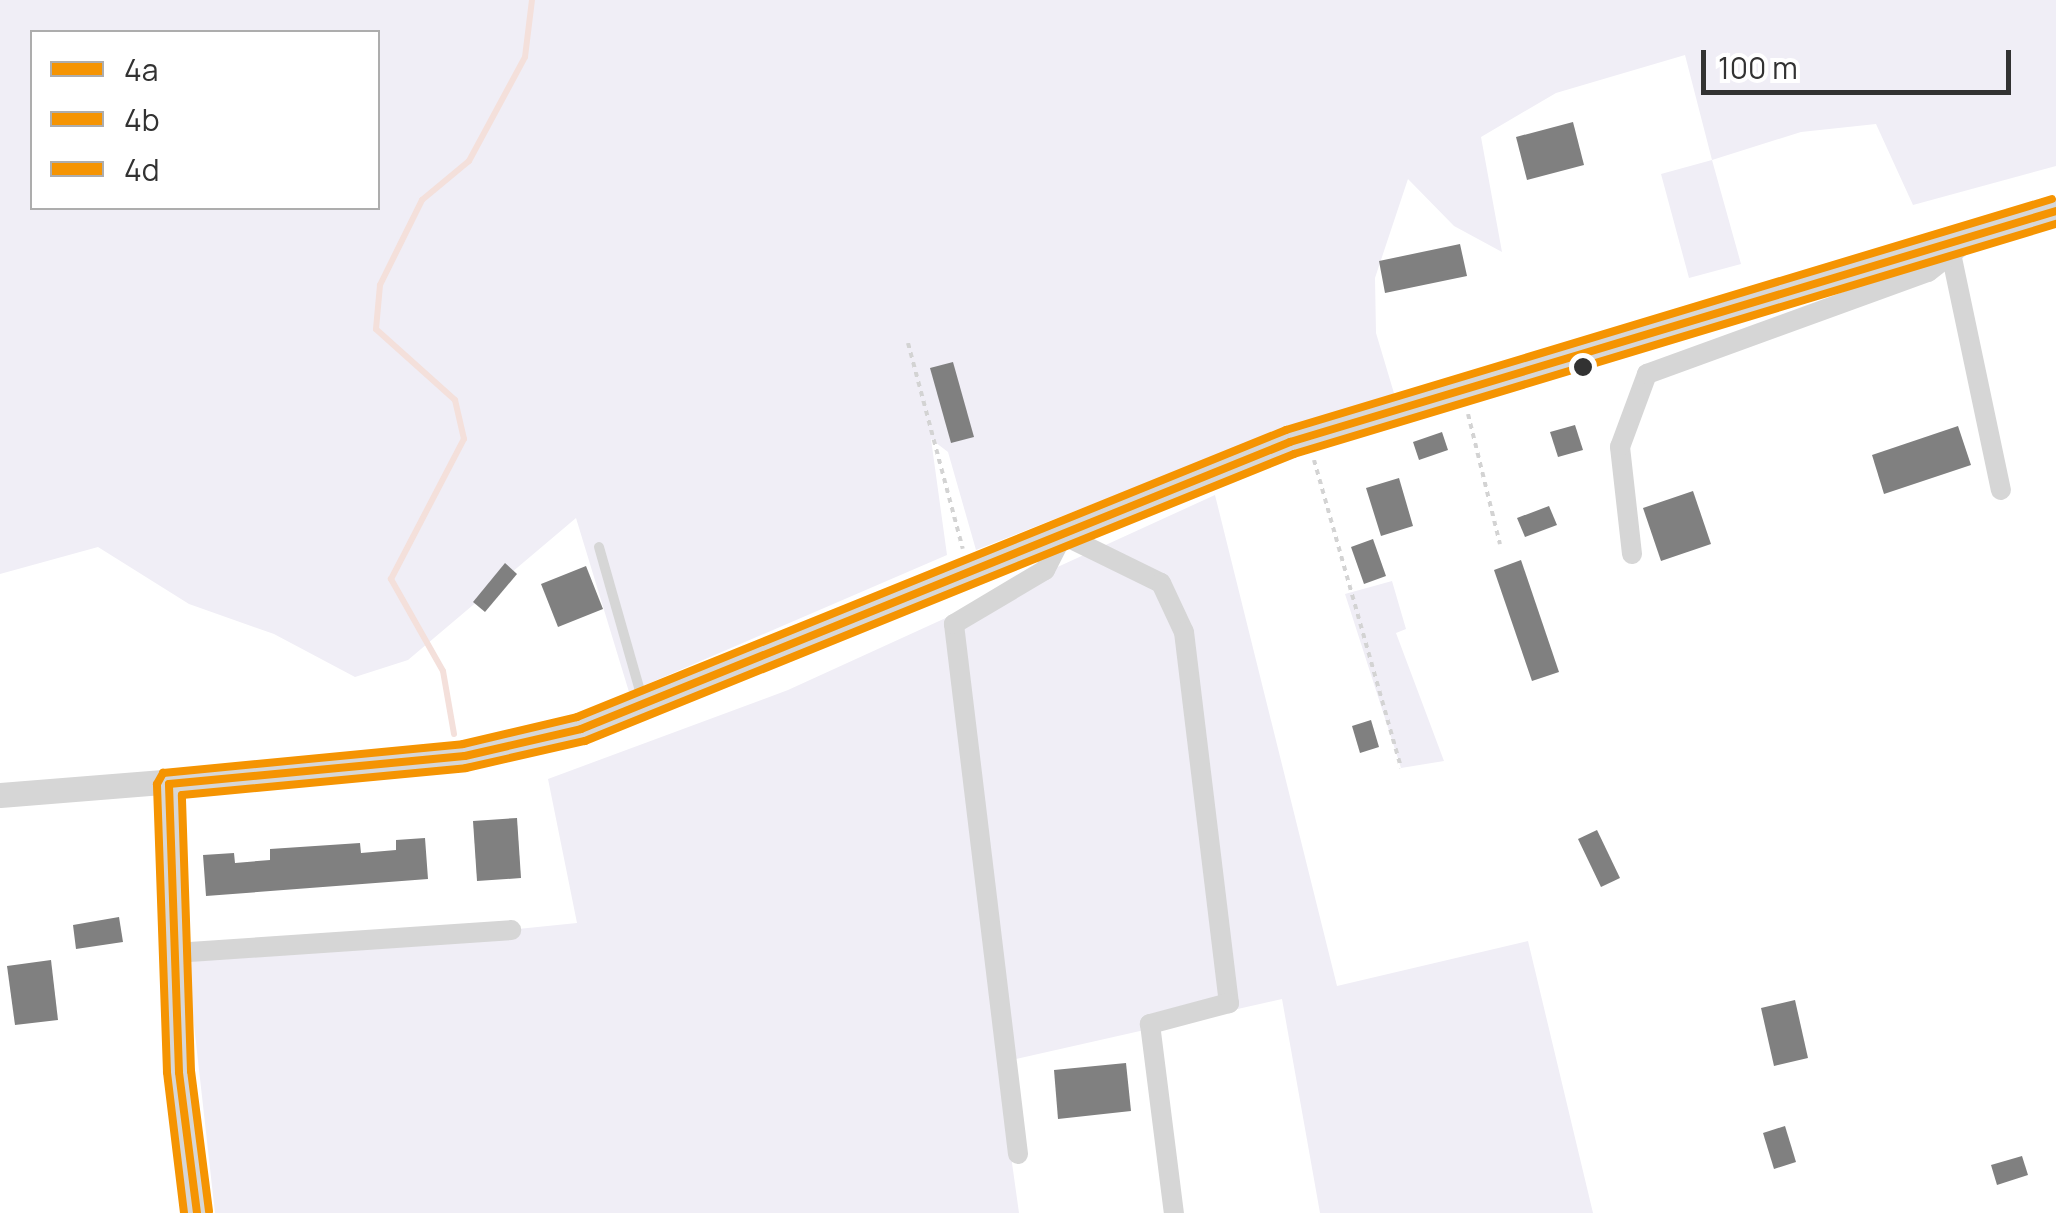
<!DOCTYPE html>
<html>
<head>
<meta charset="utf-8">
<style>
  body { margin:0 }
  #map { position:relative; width:2056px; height:1213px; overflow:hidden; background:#fff; font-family:Manrope,sans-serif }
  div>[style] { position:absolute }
  .green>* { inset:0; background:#f0eef6 }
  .stream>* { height:6px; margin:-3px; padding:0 3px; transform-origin:3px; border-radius:3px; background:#f4e0db }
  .building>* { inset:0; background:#808080 }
  .path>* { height:4px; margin-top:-2px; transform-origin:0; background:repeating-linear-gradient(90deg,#d3d3d3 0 5px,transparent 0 10px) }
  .service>* { height:10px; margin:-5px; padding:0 5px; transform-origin:5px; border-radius:5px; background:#d6d6d6 }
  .minor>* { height:20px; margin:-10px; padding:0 10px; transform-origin:10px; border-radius:10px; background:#d6d6d6 }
  .tertiary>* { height:25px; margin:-12.5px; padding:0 12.5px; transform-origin:12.5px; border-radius:12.5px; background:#d6d6d6 }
  .bus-1>* { height:8px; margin:-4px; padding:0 4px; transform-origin:4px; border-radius:4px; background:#f59402 }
  .bus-2>* { height:8px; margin:-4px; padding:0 4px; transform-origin:4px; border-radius:4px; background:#f59402 }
  .bus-3>* { height:8px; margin:-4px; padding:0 4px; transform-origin:4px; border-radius:4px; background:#f59402 }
  .dots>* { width:28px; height:28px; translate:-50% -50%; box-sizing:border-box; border:5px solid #fff; border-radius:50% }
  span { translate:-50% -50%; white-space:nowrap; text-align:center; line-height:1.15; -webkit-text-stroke:10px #fff; paint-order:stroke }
  .legend { position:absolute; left:30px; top:30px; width:350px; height:180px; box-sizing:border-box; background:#fff; border:2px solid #adadad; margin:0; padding:12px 18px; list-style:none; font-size:30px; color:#323232 }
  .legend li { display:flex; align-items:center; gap:20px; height:50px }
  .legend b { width:50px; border:2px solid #adadad }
  .scale { position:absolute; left:1701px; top:50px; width:310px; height:45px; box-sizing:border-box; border:5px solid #323232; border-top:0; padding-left:12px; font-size:30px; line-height:35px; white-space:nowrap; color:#323232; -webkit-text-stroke:8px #fff; paint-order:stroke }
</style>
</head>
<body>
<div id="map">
  <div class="green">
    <i style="clip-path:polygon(evenodd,0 0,2056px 0,2056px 166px,1913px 205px,1876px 124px,1801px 132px,1712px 160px,1741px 264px,1689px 278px,1661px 174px,1712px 160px,1685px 55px,1556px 93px,1481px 137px,1502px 252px,1454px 226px,1408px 179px,1375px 278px,1376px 333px,1399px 410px,1307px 437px,1294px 425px,976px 550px,948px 452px,931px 439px,947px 555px,629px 692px,576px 518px,408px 660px,355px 677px,274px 634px,189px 604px,98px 547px,0 574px,0 0,32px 32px,378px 32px,378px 208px,32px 208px,32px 32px)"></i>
    <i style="clip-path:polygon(1215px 495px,1337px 986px,1528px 941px,1593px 1213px,1320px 1213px,1282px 999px,998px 1063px,1019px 1213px,215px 1213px,187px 962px,577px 923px,548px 779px,788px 690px)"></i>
    <i style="clip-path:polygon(1392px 581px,1406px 629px,1396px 633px,1444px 761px,1401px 768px,1345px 594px)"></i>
  </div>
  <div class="stream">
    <i style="left:454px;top:734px;width:64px;rotate:-99.9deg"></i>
    <i style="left:443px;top:671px;width:106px;rotate:-119.5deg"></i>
    <i style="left:391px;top:579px;width:158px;rotate:-62.5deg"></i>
    <i style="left:464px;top:439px;width:40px;rotate:-103deg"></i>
    <i style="left:455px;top:400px;width:106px;rotate:-138.1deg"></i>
    <i style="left:376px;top:329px;width:44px;rotate:-84.8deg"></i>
    <i style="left:380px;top:285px;width:95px;rotate:-63.7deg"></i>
    <i style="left:422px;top:200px;width:61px;rotate:-39.7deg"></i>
    <i style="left:469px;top:161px;width:118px;rotate:-61.7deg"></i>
    <i style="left:525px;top:57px;width:57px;rotate:-83deg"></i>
  </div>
  <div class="building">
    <i style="clip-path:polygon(1573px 122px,1584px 165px,1527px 180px,1516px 137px)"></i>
    <i style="clip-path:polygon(1460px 244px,1467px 276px,1385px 293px,1379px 261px)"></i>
    <i style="clip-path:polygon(953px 362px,974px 437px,951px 443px,930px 368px)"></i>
    <i style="clip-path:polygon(1575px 425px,1583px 450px,1558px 457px,1550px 432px)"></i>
    <i style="clip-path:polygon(1958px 426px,1971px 465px,1884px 494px,1872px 455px)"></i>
    <i style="clip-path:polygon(1442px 432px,1448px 450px,1419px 460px,1413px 442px)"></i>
    <i style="clip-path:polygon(1399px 478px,1413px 526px,1381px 536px,1366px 488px)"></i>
    <i style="clip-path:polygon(1693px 491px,1711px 544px,1661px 561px,1643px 508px)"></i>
    <i style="clip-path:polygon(1549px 506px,1557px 525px,1525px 537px,1517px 518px)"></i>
    <i style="clip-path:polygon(1373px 539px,1386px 576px,1364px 584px,1351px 547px)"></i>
    <i style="clip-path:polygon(1521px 560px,1559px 672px,1532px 681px,1494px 570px)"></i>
    <i style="clip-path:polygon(505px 563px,517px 574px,485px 612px,473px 602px)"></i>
    <i style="clip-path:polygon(586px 566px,603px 609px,558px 627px,541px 584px)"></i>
    <i style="clip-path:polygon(1371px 720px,1379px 747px,1360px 753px,1352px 726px)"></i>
    <i style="clip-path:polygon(517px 818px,521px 878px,477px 881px,473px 821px)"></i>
    <i style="clip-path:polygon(1597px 830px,1620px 878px,1601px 887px,1578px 839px)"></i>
    <i style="clip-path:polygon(425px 838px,428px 879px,206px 896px,203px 855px,234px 853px,235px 863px,270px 860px,270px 849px,360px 843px,361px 853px,396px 850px,396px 840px)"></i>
    <i style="clip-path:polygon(119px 917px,123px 942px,76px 949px,73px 925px)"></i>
    <i style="clip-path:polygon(51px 960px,58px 1020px,15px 1025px,7px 966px)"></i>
    <i style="clip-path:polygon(1795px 1000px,1808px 1058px,1774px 1066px,1761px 1008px)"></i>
    <i style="clip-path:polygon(1126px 1063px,1131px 1111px,1058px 1119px,1054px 1070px)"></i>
    <i style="clip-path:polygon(1785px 1126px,1796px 1162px,1774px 1169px,1763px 1133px)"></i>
    <i style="clip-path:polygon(2022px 1156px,2028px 1175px,1997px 1185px,1991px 1165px)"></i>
  </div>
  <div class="path">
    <i style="left:908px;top:343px;width:213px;rotate:75.1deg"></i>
    <i style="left:1468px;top:414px;width:134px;rotate:76.2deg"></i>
    <i style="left:1314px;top:460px;width:320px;rotate:74.2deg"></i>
  </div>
  <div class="service">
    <i style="left:599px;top:547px;width:160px;rotate:74.1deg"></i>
  </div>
  <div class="minor">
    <i style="left:1952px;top:258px;width:237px;rotate:78.1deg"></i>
    <i style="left:1632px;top:554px;width:108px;rotate:-96.4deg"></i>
    <i style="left:1620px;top:447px;width:78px;rotate:-69.7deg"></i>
    <i style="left:1647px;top:374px;width:299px;rotate:-20deg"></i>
    <i style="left:1928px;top:272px;width:57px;rotate:-37.9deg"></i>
    <i style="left:169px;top:784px;width:288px;rotate:88deg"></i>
    <i style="left:179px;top:1072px;width:142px;rotate:82.7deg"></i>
    <i style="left:175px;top:953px;width:337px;rotate:-3.9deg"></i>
    <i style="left:1018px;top:1154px;width:534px;rotate:-96.89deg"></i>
    <i style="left:954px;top:624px;width:106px;rotate:-30.7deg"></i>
    <i style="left:1045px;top:570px;width:39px;rotate:-63deg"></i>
    <i style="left:1063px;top:535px;width:109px;rotate:26.1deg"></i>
    <i style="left:1161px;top:583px;width:54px;rotate:64.9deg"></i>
    <i style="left:1184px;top:632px;width:374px;rotate:83.1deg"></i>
    <i style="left:1229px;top:1003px;width:82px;rotate:165.1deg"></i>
    <i style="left:1150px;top:1024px;width:191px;rotate:82.8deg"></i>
  </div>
  <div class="tertiary">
    <i style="left:0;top:795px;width:437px;rotate:-4.6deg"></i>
    <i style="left:436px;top:760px;width:116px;rotate:-10.9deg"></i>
    <i style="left:550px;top:738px;width:797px;rotate:-21.8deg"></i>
    <i style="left:1290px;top:442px;width:800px;rotate:-16.78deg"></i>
  </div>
  <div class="bus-1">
    <i style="left:197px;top:1213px;width:142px;rotate:-97.3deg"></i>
    <i style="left:179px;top:1072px;width:288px;rotate:-92deg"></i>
    <i style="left:169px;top:784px;width:297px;rotate:-5.4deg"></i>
    <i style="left:465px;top:756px;width:119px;rotate:-13.1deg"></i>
    <i style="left:581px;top:729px;width:765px;rotate:-22.04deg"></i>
    <i style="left:1290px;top:442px;width:800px;rotate:-16.78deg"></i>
  </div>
  <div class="bus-2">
    <i style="left:209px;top:1211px;width:141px;rotate:-97.3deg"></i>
    <i style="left:191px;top:1071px;width:276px;rotate:-91.9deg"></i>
    <i style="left:182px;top:795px;width:285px;rotate:-5.4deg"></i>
    <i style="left:466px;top:768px;width:122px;rotate:-12.8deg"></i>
    <i style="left:585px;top:741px;width:765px;rotate:-22.04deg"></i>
    <i style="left:1294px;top:454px;width:796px;rotate:-16.8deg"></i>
  </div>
  <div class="bus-3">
    <i style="left:184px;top:1213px;width:142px;rotate:-96.9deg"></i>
    <i style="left:167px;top:1072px;width:288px;rotate:-92deg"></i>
    <i style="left:157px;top:784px;width:13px;rotate:-61deg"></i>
    <i style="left:163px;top:773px;width:301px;rotate:-5.5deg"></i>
    <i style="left:463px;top:744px;width:117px;rotate:-13.3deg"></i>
    <i style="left:577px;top:717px;width:765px;rotate:-22.04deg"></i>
    <i style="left:1286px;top:430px;width:800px;rotate:-16.78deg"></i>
  </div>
  <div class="dots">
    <i style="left:1583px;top:367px;background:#323232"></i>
  </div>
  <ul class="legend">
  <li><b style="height:12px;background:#f59402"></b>4a</li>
  <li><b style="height:12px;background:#f59402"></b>4b</li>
  <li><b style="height:12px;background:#f59402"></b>4d</li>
  </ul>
  <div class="scale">100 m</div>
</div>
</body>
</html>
